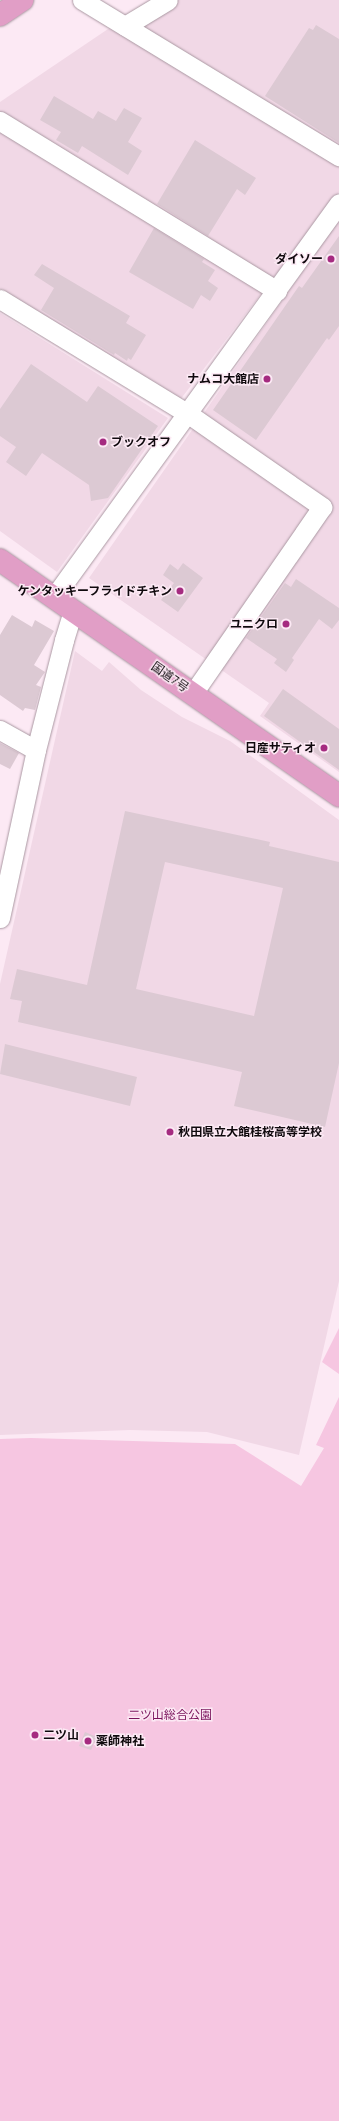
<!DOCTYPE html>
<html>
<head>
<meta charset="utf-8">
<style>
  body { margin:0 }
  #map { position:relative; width:339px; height:2121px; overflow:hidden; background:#fce9f4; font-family:Manrope,"Noto Sans JP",sans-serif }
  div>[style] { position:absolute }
  .built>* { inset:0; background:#f1d8e6 }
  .green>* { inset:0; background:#f6c6e1 }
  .building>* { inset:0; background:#dcc9d3 }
  .roads { filter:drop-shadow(0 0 1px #aa98a2) drop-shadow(0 0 1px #aa98a2) }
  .minor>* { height:19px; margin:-9.5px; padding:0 9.5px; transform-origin:9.5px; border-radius:9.5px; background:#fff }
  .highway>* { height:22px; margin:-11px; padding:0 11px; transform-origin:11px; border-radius:11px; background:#e19ec6 }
  .dots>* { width:11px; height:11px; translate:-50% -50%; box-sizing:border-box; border:2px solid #fce9f4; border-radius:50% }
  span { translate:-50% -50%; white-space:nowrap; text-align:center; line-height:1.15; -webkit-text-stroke:3px #fce9f4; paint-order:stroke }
  .poi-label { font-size:12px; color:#0f090d; font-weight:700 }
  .right { translate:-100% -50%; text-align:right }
  .left { translate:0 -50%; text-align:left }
  .street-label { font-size:12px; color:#0f090d }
  .park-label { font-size:12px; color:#7a135c }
</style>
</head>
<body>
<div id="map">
  <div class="built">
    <i style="clip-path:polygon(168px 0,339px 0,339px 192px,180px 400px,0 292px,0 102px,108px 29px)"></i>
    <i style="clip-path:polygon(339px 219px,339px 772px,260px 716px,269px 703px,89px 578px)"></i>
    <i style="clip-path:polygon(0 313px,168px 418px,57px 572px,0 531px)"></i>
    <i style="clip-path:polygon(75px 651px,102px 671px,109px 662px,141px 690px,182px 717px,230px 741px,339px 820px,339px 1281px,299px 1455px,207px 1432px,130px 1430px,0 1435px,0 984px)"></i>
  </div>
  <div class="green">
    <i style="clip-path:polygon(339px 1328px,339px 1374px,322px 1362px)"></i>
    <i style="clip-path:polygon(339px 1397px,339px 2121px,0 2121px,0 1439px,31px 1438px,235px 1444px,301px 1486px,324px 1448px,316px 1445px)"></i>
  </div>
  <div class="building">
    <i style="clip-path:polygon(316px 25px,339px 39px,339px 143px,265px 96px,309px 28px,313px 30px)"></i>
    <i style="clip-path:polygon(54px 96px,93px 119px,98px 111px,116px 121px,124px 108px,142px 118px,128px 142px,142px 151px,128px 175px,82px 146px,78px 153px,56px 140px,61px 132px,40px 120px)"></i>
    <i style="clip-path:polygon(195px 140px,256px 178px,245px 195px,237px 189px,208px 236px,157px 204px)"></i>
    <i style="clip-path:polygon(154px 228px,204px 259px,202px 262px,215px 270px,208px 281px,218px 288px,210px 301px,201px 295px,193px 309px,129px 272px)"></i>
    <i style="clip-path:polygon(339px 236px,339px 326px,329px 340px,327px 338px,256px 440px,213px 410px,299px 286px,302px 288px)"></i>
    <i style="clip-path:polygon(42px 264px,130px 316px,126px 323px,146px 335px,131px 360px,128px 358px,127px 361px,115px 353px,114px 355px,41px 310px,54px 288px,34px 275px)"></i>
    <i style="clip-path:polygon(31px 364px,87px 402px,98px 386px,158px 426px,108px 498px,91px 501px,89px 485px,42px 453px,26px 476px,6px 462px,16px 447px,0 436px,0 409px)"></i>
    <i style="clip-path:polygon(183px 563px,203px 578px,178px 612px,161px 600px,174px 583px,163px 575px,170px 564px,178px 570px)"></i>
    <i style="clip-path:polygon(296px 579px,339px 608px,339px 620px,332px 629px,319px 619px,292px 658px,294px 660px,286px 672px,274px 663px,277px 659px,246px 638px,285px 583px,291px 587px)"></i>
    <i style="clip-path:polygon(12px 615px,32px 627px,35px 620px,54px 631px,34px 665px,45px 672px,36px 685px,41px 687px,35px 710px,25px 708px,23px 711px,0 695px,0 635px)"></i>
    <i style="clip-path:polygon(283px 689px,339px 729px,339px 770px,264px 716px)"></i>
    <i style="clip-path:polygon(0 743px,19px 753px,10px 769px,0 764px)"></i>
    <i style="clip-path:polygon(evenodd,125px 811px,270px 842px,269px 846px,339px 862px,339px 1063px,325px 1127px,234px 1106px,242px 1072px,18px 1022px,22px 1001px,10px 999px,17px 969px,87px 985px,125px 811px,165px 862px,283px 888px,254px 1016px,136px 989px,165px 862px)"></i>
    <i style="clip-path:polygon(5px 1044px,137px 1077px,130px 1106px,0 1074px)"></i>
    <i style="clip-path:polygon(85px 1732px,97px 1737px,91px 1750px,79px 1746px)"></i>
  </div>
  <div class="roads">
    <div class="minor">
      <i style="left:82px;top:0;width:301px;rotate:31.3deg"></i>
      <i style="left:125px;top:26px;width:50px;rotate:-31.2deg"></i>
      <i style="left:0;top:121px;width:325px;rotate:31.5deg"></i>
      <i style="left:0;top:299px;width:219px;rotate:31.4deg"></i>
      <i style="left:187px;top:413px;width:165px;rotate:34.8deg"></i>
      <i style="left:322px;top:507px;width:226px;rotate:124.7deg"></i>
      <i style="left:54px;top:597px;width:486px;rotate:-54.1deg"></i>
      <i style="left:0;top:730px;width:41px;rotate:29.1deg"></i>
      <i style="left:0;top:918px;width:172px;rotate:-77.9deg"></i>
      <i style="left:36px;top:750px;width:114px;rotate:-75.7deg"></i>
      <i style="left:64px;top:640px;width:31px;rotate:-73deg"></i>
    </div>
    <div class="highway">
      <i style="left:0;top:15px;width:27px;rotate:-34deg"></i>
      <i style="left:0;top:560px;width:413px;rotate:34.8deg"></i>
    </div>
  </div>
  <div class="dots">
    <i style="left:331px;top:259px;background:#a52b80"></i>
    <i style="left:267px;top:379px;background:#a52b80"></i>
    <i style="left:103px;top:442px;background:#a52b80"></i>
    <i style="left:180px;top:591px;background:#a52b80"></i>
    <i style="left:286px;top:624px;background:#a52b80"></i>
    <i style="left:324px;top:748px;background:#a52b80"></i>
    <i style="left:170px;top:1132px;background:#a52b80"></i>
    <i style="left:35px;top:1735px;background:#a52b80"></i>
    <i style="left:88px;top:1741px;background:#a52b80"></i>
  </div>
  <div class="poi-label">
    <span class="right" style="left:323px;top:259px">ダイソー</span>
    <span class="right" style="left:259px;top:379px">ナムコ大館店</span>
    <span class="left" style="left:111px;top:442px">ブックオフ</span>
    <span class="right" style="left:172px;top:591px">ケンタッキーフライドチキン</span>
    <span class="right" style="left:278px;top:624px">ユニクロ</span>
    <span class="right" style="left:316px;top:748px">日産サティオ</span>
    <span class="left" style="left:178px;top:1132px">秋田県立大館桂桜高等学校</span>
    <span class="left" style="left:43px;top:1735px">二ツ山</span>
    <span class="left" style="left:96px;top:1741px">薬師神社</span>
  </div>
  <div class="street-label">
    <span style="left:170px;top:677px;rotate:35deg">国道7号</span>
  </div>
  <div class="park-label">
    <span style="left:170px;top:1715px">二ツ山総合公園</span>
  </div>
</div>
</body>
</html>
